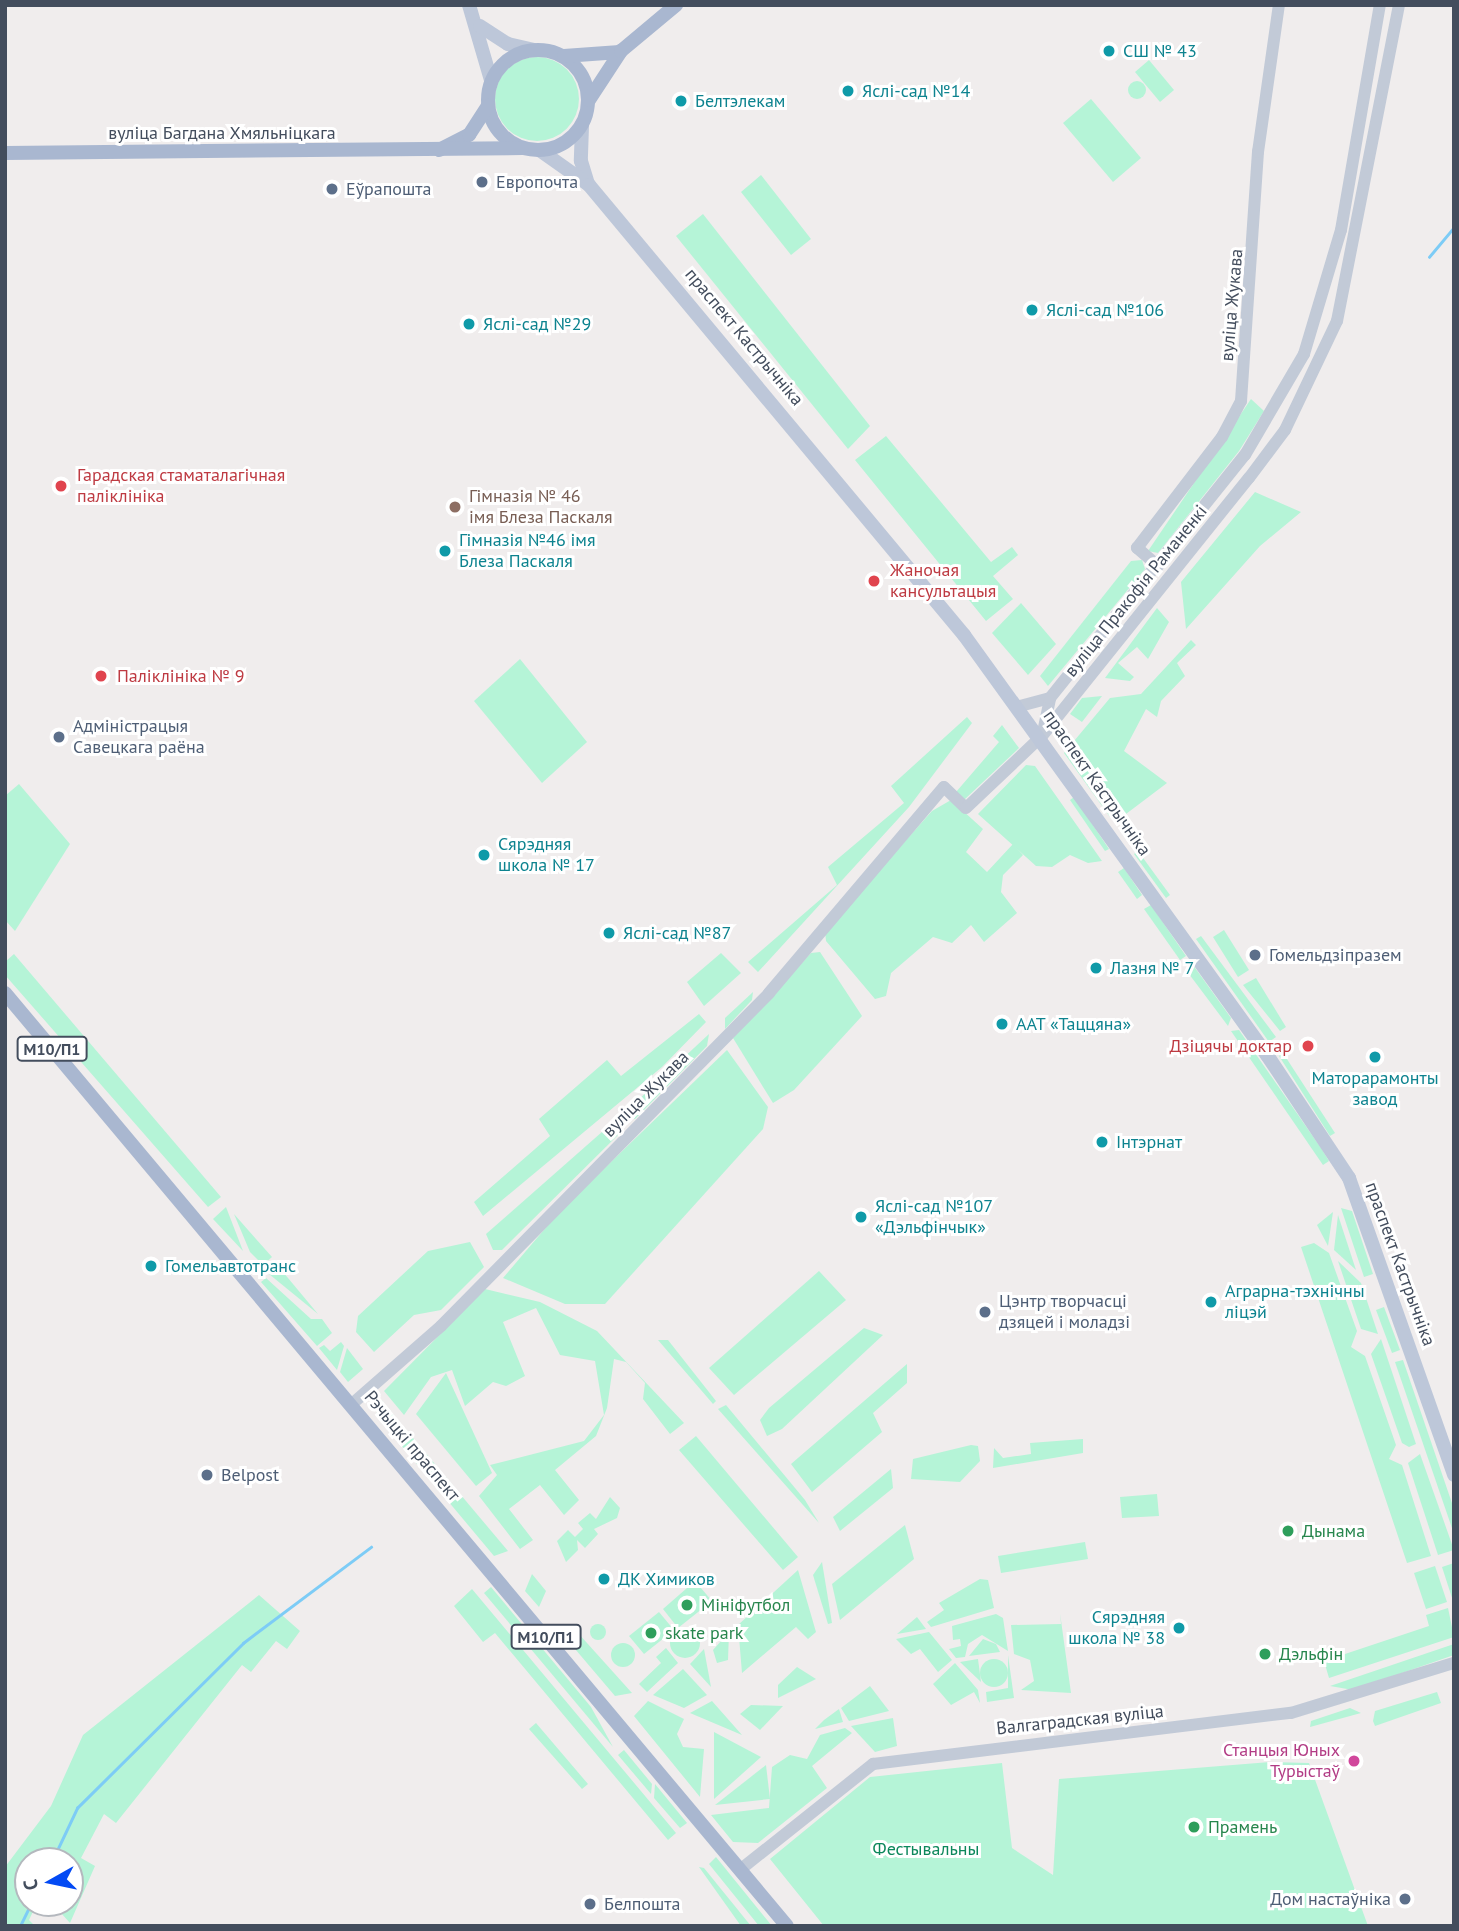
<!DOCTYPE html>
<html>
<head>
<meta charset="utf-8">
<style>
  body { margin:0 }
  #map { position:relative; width:1459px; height:1931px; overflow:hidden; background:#f0eded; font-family:"PT Sans",sans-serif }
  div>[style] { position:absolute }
  .green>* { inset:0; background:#b5f4d7 }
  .round { border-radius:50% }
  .stream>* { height:2.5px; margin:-1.25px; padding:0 1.25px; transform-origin:1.25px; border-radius:1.25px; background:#7dccf6 }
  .tertiary>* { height:12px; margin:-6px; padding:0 6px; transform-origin:6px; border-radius:6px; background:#c2cad7 }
  .secondary>* { height:14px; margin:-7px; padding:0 7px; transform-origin:7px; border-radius:7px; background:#bdc7d9 }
  .primary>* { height:14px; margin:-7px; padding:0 7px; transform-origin:7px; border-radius:7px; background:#a9b7d0 }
  .primary>.ring { margin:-7px; padding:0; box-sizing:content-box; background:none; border:14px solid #a9b7d0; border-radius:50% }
  .dots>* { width:19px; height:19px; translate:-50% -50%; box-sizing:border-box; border:4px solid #fff; border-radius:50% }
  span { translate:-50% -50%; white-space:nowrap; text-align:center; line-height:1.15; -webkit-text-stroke:6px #fff; paint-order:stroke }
  .shield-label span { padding:2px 5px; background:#fff; border:2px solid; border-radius:5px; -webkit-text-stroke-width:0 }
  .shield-label { font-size:16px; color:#434d5d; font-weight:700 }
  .culture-label { font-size:18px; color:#0d838f }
  .left { translate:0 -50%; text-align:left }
  .right { translate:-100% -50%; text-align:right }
  .street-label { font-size:18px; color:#434d5d }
  .service-label { font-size:18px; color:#4e5e75 }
  .health-label { font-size:18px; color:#be3a42 }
  .education-label { font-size:18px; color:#785e54 }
  .leisure-label { font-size:18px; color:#27864d }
  .hotel-label { font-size:18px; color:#b23c85 }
  .park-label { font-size:18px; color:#0c875b }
  .frame { position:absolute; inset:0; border:7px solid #434d5d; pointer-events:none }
  .north { position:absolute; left:14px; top:1847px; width:70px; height:70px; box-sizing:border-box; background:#fff; border:2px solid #b4b8be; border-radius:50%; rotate:261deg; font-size:19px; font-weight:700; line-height:28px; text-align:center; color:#434d5d }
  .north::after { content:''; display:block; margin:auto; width:24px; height:32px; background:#034af4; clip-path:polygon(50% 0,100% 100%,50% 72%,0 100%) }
</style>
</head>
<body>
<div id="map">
  <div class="green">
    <i class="round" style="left:495px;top:57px;width:84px;height:84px"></i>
    <i style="clip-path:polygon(1149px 60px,1174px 90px,1160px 102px,1135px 72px)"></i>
    <i class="round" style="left:1128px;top:81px;width:18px;height:18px"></i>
    <i style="clip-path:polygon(1091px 99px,1141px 158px,1113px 182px,1063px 123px)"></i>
    <i style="clip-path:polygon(761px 175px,811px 239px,791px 255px,741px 192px)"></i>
    <i style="clip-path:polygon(703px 214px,870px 426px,848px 449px,676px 236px)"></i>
    <i style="clip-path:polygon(1251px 399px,1264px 411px,1239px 451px,1158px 553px,1148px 551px)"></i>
    <i style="clip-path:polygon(886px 436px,991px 562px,1012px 547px,1018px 555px,993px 576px,1013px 599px,986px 621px,855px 460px)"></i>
    <i style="clip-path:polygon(1255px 492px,1301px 512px,1260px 546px,1186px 629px,1181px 582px)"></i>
    <i style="clip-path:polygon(1142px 560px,1145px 569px,1048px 686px,1040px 676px,1131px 561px)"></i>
    <i style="clip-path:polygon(1021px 603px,1056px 644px,1028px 675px,992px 633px)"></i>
    <i style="clip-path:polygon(1157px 608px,1169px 622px,1148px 659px,1137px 647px,1118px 663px,1134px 677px,1130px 681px,1105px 678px)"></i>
    <i style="clip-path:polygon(1191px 640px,1196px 645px,1177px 663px,1185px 676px,1161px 701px,1157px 717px,1146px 709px,1124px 751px,1167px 783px,1122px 817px,1110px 817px,1064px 753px,1110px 698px,1141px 694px)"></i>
    <i style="clip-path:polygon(520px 659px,587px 742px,542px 783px,474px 701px)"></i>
    <i style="clip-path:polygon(1102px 696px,1082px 722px,1070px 714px,1082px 698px)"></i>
    <i style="clip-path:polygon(967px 717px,972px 723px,909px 807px,758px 972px,748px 962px,837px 885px,828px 867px,904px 803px,891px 786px)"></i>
    <i style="clip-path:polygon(1002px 725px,1019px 748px,964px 800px,956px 792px,999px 742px,993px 736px)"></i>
    <i style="clip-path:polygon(1026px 765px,1035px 766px,1102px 861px,1088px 863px,1070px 855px,1052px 867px,1036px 866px,978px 814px)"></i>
    <i style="clip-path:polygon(19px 784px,70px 844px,15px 931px,5px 920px,5px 796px)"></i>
    <i style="clip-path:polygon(1074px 797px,1109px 849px,1105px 851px,1070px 800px)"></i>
    <i style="clip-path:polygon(951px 800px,983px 829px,966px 852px,987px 872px,1013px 844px,1023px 855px,1003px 875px,1001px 892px,1017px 913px,984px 942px,971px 925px,952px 943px,933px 937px,891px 973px,886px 996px,875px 999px,826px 941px,825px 931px,932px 811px)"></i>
    <i style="clip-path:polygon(1138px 851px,1170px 895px,1166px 898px,1134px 854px)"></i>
    <i style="clip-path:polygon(1124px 868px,1142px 895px,1137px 899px,1118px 872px)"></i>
    <i style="clip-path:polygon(1151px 905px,1186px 956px,1180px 960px,1144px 909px)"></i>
    <i style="clip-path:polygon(1224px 930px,1249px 970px,1238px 977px,1213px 937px)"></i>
    <i style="clip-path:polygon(1201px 936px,1276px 1037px,1269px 1042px,1196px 939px)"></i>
    <i style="clip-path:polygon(820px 952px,862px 1016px,794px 1090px,773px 1103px,733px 1038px,811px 953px)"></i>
    <i style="clip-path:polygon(721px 953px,741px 973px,704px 1006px,687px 982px)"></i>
    <i style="clip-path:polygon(14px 954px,221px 1197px,208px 1207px,5px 975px,5px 962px)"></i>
    <i style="clip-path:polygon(1193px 965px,1231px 1018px,1228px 1026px,1186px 970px)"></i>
    <i style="clip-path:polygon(1256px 978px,1286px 1027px,1280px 1031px,1243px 985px)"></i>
    <i style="clip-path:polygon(753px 992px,752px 1000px,725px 1029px,725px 1018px)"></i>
    <i style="clip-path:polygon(699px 1014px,706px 1022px,662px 1067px,483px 1216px,474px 1202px,550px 1136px,539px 1119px,607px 1060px,621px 1076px)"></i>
    <i style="clip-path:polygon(1239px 1030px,1321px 1148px,1329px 1161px,1323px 1165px,1231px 1031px)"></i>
    <i style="clip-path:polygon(709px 1034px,707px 1046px,635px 1119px,622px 1115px)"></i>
    <i style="clip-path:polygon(727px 1050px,768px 1107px,763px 1129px,605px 1304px,565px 1304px,503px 1278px,560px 1211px)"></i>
    <i style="clip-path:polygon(1283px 1053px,1335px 1133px,1330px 1136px,1279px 1056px)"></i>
    <i style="clip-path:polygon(611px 1124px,624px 1129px,502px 1250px,493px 1250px,486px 1234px)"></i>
    <i style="clip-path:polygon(226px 1207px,243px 1251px,213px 1219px)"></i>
    <i style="clip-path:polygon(1341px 1208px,1352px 1211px,1373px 1274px,1364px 1277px)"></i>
    <i style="clip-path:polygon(1333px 1212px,1328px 1246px,1317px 1225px)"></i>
    <i style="clip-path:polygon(234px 1214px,272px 1257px,263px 1265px,250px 1252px)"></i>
    <i style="clip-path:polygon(1338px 1215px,1356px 1270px,1334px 1250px)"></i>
    <i style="clip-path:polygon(470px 1242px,484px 1267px,441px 1310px,414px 1315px,374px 1352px,356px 1332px,358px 1316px,428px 1251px)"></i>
    <i style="clip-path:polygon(1314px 1243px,1329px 1253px,1357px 1331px,1351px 1347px,1365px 1356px,1396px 1445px,1389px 1459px,1402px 1465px,1431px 1556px,1407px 1563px,1301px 1247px)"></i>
    <i style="clip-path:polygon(1338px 1261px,1361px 1283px,1378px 1334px,1361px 1329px)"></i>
    <i style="clip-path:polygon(278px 1266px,318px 1314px,269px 1274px)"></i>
    <i style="clip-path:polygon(819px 1271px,846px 1300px,734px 1395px,709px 1368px)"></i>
    <i style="clip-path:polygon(266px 1278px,311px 1319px,322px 1319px,332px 1333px,317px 1346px,261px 1282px)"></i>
    <i style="clip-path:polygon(485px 1289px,540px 1302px,597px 1331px,684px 1423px,670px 1434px,643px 1399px,645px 1383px,626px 1362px,614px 1359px,607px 1408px,596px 1436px,555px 1470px,579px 1500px,564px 1515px,540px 1485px,509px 1509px,533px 1540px,520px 1549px,479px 1496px,497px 1475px,490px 1465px,584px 1441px,604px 1415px,595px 1361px,560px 1355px,536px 1308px,503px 1322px,525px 1376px,506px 1386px,493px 1382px,465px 1406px,452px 1370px,431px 1377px,404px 1415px,384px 1391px)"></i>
    <i style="clip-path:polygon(1384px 1307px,1400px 1350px,1392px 1353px,1376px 1310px)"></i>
    <i style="clip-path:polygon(864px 1328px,883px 1335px,782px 1429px,767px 1436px,760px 1420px,769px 1408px)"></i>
    <i style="clip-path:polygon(1381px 1339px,1416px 1444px,1409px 1447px,1402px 1443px,1371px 1354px)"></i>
    <i style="clip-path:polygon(658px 1340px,668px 1340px,716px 1401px,713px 1404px)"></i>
    <i style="clip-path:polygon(341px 1342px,344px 1346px,337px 1370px,319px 1348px,324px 1345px,330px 1351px)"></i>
    <i style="clip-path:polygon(347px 1348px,363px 1369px,348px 1382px,340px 1372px)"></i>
    <i style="clip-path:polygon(1403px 1360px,1454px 1509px,1454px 1534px,1395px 1362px)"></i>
    <i style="clip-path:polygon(907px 1364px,907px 1383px,873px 1413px,882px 1432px,812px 1492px,791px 1464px)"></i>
    <i style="clip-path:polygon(446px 1373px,492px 1473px,476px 1486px,416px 1414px)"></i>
    <i style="clip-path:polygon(381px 1400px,508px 1551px,494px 1556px,376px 1415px)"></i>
    <i style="clip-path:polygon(726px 1405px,805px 1500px,819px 1523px,718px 1409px)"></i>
    <i style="clip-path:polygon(696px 1436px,798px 1557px,783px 1570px,679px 1450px)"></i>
    <i style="clip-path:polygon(1083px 1439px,1083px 1453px,993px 1468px,994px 1448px,1003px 1458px,1031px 1454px,1030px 1443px)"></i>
    <i style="clip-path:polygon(971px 1445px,978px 1446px,980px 1461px,960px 1482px,911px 1479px,913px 1459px)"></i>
    <i style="clip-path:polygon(1420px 1454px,1454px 1550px,1438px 1555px,1408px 1463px)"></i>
    <i style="clip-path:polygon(891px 1469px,893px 1488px,840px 1531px,833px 1517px)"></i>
    <i style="clip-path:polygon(1157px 1494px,1159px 1516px,1122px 1518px,1120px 1497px)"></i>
    <i style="clip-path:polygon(610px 1497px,620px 1508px,617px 1518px,594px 1529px,598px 1534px,585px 1548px,577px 1540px,578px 1550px,566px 1562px,557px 1541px,568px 1530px,575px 1537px,583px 1529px,578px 1523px,590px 1513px,596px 1519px)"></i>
    <i style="clip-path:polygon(905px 1525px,914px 1559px,840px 1620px,832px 1584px)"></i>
    <i style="clip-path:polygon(1085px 1542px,1088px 1559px,1001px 1573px,998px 1556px)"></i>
    <i style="clip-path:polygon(822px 1562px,832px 1623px,828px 1624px,813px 1575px)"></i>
    <i style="clip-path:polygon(1454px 1563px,1454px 1604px,1442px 1567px)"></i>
    <i style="clip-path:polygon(1435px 1566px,1447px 1602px,1426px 1609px,1414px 1573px)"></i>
    <i style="clip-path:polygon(798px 1570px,816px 1632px,808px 1639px,796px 1627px,742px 1673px,738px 1625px)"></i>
    <i style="clip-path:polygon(532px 1574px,546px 1591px,539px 1607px,525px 1591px)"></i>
    <i style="clip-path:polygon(980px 1579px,988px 1580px,994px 1608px,931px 1627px,927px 1622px,944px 1610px,939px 1603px)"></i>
    <i style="clip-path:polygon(695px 1581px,712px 1601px,678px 1628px,663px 1609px)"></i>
    <i style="clip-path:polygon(491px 1587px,591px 1707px,613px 1747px,484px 1593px)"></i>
    <i style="clip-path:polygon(472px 1589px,676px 1833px,668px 1840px,495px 1633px,483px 1642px,454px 1606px)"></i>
    <i style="clip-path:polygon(259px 1595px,300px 1631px,287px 1649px,276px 1641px,251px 1672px,242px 1665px,116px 1823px,104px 1814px,81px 1858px,95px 1866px,70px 1923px,52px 1903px,70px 1903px,70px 1861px,28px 1861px,28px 1903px,37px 1903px,29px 1920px,35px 1926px,5px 1926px,5px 1867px,51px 1806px,83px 1735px)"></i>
    <i style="clip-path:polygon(1448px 1608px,1454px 1637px,1329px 1678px,1324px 1661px,1429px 1626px,1426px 1615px)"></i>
    <i style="clip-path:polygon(659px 1612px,674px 1630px,644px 1654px,629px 1636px)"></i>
    <i style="clip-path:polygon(1060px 1613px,1071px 1693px,1021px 1690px,1034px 1681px,1030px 1660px,1014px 1654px,1011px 1625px,1061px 1624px)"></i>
    <i style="clip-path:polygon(996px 1614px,1003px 1618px,1008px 1651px,982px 1635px,968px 1644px,965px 1657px,956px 1658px,949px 1649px,961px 1646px,960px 1639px,953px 1640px,952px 1626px)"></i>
    <i style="clip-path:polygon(917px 1617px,926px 1629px,897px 1634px)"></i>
    <i class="round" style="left:590px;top:1624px;width:16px;height:16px"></i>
    <i class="round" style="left:670px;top:1628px;width:30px;height:30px"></i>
    <i style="clip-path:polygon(569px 1632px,578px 1633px,632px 1693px,615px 1696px,564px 1636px)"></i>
    <i style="clip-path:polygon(729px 1632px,728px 1660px,717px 1663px,713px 1650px)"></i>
    <i style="clip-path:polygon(929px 1632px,952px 1660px,938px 1672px,920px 1649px,911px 1654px,896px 1639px)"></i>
    <i style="clip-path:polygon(983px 1639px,996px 1644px,1000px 1652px,969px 1656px)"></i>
    <i class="round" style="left:611px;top:1643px;width:24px;height:24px"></i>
    <i style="clip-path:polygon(1454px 1644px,1454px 1655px,1353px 1690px,1330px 1686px)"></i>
    <i style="clip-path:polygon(666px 1648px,678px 1663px,647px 1692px,639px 1684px,661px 1663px,656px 1657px)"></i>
    <i style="clip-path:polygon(704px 1649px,711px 1687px,690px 1664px)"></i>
    <i style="clip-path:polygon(1008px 1655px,1014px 1698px,987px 1702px,986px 1692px,1008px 1688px)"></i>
    <i class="round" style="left:980px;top:1659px;width:28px;height:28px"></i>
    <i style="clip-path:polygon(978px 1659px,981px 1682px,960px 1662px)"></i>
    <i style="clip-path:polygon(955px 1663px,978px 1690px,980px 1703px,974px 1692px,951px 1705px,933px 1684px)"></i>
    <i style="clip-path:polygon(797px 1667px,816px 1679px,778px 1698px,778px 1685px)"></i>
    <i style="clip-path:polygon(683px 1669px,707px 1695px,684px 1708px,653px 1695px)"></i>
    <i style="clip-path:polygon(870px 1686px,889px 1711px,849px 1721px,841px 1708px)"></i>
    <i style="clip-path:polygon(1437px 1692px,1441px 1703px,1375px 1726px,1373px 1721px,1375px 1711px)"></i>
    <i style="clip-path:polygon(648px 1701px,684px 1719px,677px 1734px,683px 1747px,704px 1749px,700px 1797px,634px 1716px)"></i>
    <i style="clip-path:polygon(712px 1701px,742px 1735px,690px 1713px)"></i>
    <i style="clip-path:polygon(751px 1705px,783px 1706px,760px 1730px,740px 1714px)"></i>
    <i style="clip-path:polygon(1350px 1708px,1361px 1713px,1310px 1727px,1311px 1721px)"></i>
    <i style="clip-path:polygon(839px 1709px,843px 1722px,815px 1729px,824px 1720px)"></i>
    <i style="clip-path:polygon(893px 1718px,897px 1746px,875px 1752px,851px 1726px)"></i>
    <i style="clip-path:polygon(536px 1723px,588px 1784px,582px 1789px,529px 1729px)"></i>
    <i style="clip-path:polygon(845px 1728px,852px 1733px,812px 1766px,827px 1788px,758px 1843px,733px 1842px,711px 1815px,769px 1808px,772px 1767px,790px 1755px,807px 1759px,820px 1735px)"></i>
    <i style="clip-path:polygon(714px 1732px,761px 1757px,714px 1799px)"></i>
    <i style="clip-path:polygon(624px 1750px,652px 1784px,651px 1794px,618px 1755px)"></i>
    <i style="clip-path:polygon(1270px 1762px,1309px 1763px,1368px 1926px,824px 1926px,770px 1859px,870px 1777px,1002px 1763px,1012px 1848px,1053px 1875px,1059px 1779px)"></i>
    <i style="clip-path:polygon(766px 1765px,770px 1799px,715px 1805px)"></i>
    <i style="clip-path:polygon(655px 1784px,687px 1823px,680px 1828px,654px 1798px)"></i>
    <i style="clip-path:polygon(716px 1857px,772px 1926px,759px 1926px,709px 1864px)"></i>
    <i style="clip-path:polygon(699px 1867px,704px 1868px,751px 1926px,741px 1926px)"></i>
  </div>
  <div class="stream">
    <i style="left:1429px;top:257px;width:39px;rotate:-50deg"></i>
    <i style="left:52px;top:1861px;width:59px;rotate:-64.7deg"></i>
    <i style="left:77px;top:1808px;width:234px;rotate:-44.8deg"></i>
    <i style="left:243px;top:1643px;width:160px;rotate:-36.9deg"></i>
    <i style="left:20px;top:1926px;width:25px;rotate:-64deg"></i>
  </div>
  <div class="tertiary">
    <i style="left:1158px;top:566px;width:28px;rotate:-139deg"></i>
    <i style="left:1137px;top:548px;width:140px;rotate:-52.6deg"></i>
    <i style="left:1222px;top:437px;width:41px;rotate:-62.2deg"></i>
    <i style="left:1241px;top:401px;width:250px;rotate:-86.1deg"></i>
    <i style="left:1258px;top:152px;width:148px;rotate:-81.9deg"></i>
    <i style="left:1020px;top:706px;width:31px;rotate:-15deg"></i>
    <i style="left:1043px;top:732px;width:35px;rotate:-78deg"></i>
    <i style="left:1050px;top:698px;width:312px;rotate:-51.3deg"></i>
    <i style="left:1245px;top:455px;width:117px;rotate:-59.7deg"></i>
    <i style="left:1304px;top:354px;width:129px;rotate:-73.4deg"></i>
    <i style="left:1341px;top:230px;width:228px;rotate:-80.2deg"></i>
    <i style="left:352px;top:1404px;width:118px;rotate:-41.2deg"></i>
    <i style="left:441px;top:1326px;width:467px;rotate:-45.4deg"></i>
    <i style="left:769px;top:993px;width:270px;rotate:-49.7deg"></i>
    <i style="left:944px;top:787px;width:30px;rotate:44deg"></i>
    <i style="left:966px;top:808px;width:105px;rotate:-43.5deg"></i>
    <i style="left:1042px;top:736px;width:331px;rotate:-51.3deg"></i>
    <i style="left:1249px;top:478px;width:60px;rotate:-53.1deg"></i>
    <i style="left:1285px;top:430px;width:121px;rotate:-64.5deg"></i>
    <i style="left:1337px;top:321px;width:322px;rotate:-78.9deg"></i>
    <i style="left:741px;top:1869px;width:169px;rotate:-38.5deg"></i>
    <i style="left:873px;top:1764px;width:421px;rotate:-7deg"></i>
    <i style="left:1291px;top:1713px;width:170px;rotate:-17.1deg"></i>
  </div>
  <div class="secondary">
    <i style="left:469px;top:5px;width:78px;rotate:73.7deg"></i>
    <i style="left:480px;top:26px;width:33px;rotate:33deg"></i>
    <i style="left:508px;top:44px;width:27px;rotate:13deg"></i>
    <i style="left:582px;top:126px;width:35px;rotate:92deg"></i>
    <i style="left:581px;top:161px;width:24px;rotate:73deg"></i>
    <i style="left:541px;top:151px;width:59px;rotate:35.3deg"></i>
    <i style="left:589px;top:185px;width:586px;rotate:50.19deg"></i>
    <i style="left:964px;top:635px;width:518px;rotate:54.19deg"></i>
    <i style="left:1267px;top:1055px;width:148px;rotate:56.3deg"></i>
    <i style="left:1349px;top:1178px;width:315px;rotate:70.5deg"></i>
  </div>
  <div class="primary">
    <i class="ring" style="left:488px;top:50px;width:86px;height:86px"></i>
    <i style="left:564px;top:56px;width:56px;rotate:-4.1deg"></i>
    <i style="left:589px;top:100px;width:59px;rotate:-56.9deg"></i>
    <i style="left:621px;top:51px;width:72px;rotate:-39.9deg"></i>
    <i style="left:439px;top:150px;width:34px;rotate:-27deg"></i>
    <i style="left:469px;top:135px;width:35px;rotate:-57deg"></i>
    <i style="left:5px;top:153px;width:517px;rotate:-0.55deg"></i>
    <i style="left:5px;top:993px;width:1217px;rotate:50.03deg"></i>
  </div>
  <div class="dots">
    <i style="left:1109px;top:51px;background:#0f9aa8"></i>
    <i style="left:848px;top:91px;background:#0f9aa8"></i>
    <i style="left:681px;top:101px;background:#0f9aa8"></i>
    <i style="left:482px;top:182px;background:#5c6f8a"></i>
    <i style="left:332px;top:189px;background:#5c6f8a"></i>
    <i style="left:1032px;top:310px;background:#0f9aa8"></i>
    <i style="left:469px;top:324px;background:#0f9aa8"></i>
    <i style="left:61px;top:486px;background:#e0444e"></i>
    <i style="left:455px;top:507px;background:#8d6e63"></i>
    <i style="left:445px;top:551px;background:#0f9aa8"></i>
    <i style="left:874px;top:581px;background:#e0444e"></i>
    <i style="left:101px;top:676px;background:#e0444e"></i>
    <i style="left:59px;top:737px;background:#5c6f8a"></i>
    <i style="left:484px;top:855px;background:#0f9aa8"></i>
    <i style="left:609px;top:933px;background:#0f9aa8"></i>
    <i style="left:1255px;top:955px;background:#5c6f8a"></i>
    <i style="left:1096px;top:968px;background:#0f9aa8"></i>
    <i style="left:1002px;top:1024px;background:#0f9aa8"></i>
    <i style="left:1308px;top:1046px;background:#e0444e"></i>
    <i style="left:1375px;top:1057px;background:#0f9aa8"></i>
    <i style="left:1102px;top:1142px;background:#0f9aa8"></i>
    <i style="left:861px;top:1217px;background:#0f9aa8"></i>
    <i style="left:151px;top:1266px;background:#0f9aa8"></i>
    <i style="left:1211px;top:1302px;background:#0f9aa8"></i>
    <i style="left:985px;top:1312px;background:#5c6f8a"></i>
    <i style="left:207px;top:1475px;background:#5c6f8a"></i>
    <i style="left:1288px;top:1531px;background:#2e9e5b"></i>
    <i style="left:604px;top:1579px;background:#0f9aa8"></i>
    <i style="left:687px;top:1605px;background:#2e9e5b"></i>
    <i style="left:1179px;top:1628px;background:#0f9aa8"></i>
    <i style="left:651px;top:1633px;background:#2e9e5b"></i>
    <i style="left:1265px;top:1654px;background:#2e9e5b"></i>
    <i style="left:1354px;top:1761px;background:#d1479c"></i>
    <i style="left:1194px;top:1827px;background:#2e9e5b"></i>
    <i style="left:1405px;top:1899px;background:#5c6f8a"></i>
    <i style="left:590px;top:1904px;background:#5c6f8a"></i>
  </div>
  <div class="shield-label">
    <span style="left:52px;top:1049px">М10/П1</span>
    <span style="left:546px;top:1637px">М10/П1</span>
  </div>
  <div class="culture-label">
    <span class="left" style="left:1123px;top:51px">СШ № 43</span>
    <span class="left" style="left:862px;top:91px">Яслі-сад №14</span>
    <span class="left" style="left:695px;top:101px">Белтэлекам</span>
    <span class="left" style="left:1046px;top:310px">Яслі-сад №106</span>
    <span class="left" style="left:483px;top:324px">Яслі-сад №29</span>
    <span class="left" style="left:459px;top:551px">Гімназія №46 імя<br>Блеза Паскаля</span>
    <span class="left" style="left:498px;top:855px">Сярэдняя<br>школа № 17</span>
    <span class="left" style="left:623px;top:933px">Яслі-сад №87</span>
    <span class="left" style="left:1110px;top:968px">Лазня № 7</span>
    <span class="left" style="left:1016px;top:1024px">ААТ «Таццяна»</span>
    <span style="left:1375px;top:1089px">Маторарамонты<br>завод</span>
    <span class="left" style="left:1116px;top:1142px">Інтэрнат</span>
    <span class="left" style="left:875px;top:1217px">Яслі-сад №107<br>«Дэльфінчык»</span>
    <span class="left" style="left:165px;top:1266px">Гомельавтотранс</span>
    <span class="left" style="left:1225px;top:1302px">Аграрна-тэхнічны<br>ліцэй</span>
    <span class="left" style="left:618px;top:1579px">ДК Химиков</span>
    <span class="right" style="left:1165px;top:1628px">Сярэдняя<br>школа № 38</span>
  </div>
  <div class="street-label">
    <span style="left:222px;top:133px">вуліца Багдана Хмяльніцкага</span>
    <span style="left:1232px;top:305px;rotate:-85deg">вуліца Жукава</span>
    <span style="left:744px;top:337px;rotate:50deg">праспект Кастрычніка</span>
    <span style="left:1136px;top:591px;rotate:-51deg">вуліца Пракофія Раманенкі</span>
    <span style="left:1097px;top:783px;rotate:55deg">праспект Кастрычніка</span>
    <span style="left:646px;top:1094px;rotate:-45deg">вуліца Жукава</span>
    <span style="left:1400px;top:1264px;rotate:70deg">праспект Кастрычніка</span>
    <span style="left:412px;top:1446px;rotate:50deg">Рэчыцкі праспект</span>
    <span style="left:1080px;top:1720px;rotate:-6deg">Валгаградская вуліца</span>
  </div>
  <div class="service-label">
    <span class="left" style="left:496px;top:182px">Европочта</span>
    <span class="left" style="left:346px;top:189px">Еўрапошта</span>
    <span class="left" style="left:73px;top:737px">Адміністрацыя<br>Савецкага раёна</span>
    <span class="left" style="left:1269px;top:955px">Гомельдзіпразем</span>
    <span class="left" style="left:999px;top:1312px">Цэнтр творчасці<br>дзяцей і моладзі</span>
    <span class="left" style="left:221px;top:1475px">Belpost</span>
    <span class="right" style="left:1391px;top:1899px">Дом настаўніка</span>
    <span class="left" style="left:604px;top:1904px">Белпошта</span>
  </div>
  <div class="health-label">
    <span class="left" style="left:77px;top:486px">Гарадская стаматалагічная<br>паліклініка</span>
    <span class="left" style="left:890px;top:581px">Жаночая<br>кансультацыя</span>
    <span class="left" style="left:117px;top:676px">Паліклініка № 9</span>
    <span class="right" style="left:1292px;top:1046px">Дзіцячы доктар</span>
  </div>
  <div class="education-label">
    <span class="left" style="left:469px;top:507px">Гімназія № 46<br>імя Блеза Паскаля</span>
  </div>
  <div class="leisure-label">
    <span class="left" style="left:1302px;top:1531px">Дынама</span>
    <span class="left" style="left:701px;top:1605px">Мініфутбол</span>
    <span class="left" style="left:665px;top:1633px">skate park</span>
    <span class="left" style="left:1279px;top:1654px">Дэльфін</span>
    <span class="left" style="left:1208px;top:1827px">Прамень</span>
  </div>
  <div class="hotel-label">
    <span class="right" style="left:1340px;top:1761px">Станцыя Юных<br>Турыстаў</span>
  </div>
  <div class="park-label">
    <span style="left:926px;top:1849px">Фестывальны</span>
  </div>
  <div class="frame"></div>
  <div class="north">С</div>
</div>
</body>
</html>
